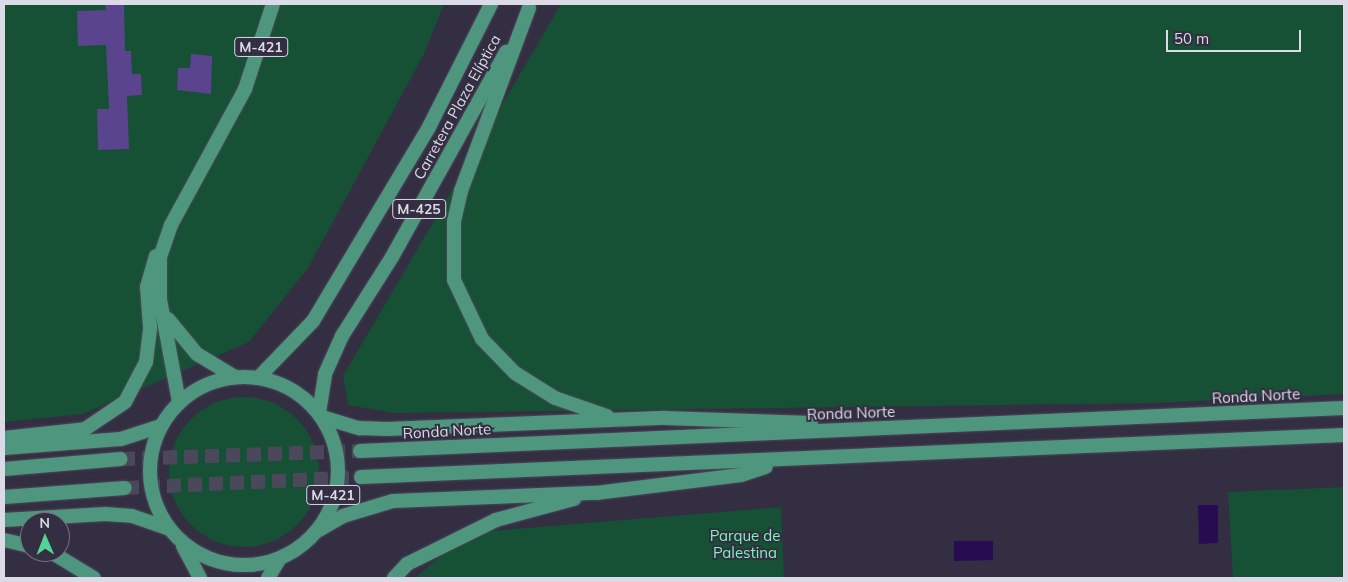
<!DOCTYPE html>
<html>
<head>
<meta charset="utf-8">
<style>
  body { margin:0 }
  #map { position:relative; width:1348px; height:582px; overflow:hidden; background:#332e42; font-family:Mulish,sans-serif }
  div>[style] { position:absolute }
  .green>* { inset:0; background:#165035 }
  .round { border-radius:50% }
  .water>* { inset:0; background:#280c52 }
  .building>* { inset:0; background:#5a448d }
  .primary-tunnel>* { height:14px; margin-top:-7px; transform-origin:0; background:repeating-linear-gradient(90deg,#4c485b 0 14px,transparent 0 21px) }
  .roads { filter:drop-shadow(0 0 1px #4d4959) drop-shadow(0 0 1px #4d4959) }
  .primary>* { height:14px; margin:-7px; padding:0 7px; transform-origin:7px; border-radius:7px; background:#4e977e }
  .primary>.ring { margin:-7px; padding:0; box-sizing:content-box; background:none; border:14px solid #4e977e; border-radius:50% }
  span { translate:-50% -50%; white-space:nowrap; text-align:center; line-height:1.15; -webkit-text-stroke:4px #332e42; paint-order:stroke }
  .shield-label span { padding:1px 4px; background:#332e42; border:1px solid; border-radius:4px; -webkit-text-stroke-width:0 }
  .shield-label { font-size:14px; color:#dcdae6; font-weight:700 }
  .street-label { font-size:15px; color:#dcdae6 }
  .park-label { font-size:15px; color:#78f7b6 }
  .frame { position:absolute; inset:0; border:5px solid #dcdae6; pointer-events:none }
  .north { position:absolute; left:20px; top:512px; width:50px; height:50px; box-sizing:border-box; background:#332e42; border:1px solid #777384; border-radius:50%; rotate:359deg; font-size:14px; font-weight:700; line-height:20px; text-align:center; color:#dcdae6 }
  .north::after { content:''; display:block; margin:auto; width:18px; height:22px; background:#54d396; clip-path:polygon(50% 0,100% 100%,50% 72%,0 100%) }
  .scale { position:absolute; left:1166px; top:30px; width:135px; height:22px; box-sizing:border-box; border:2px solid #dcdae6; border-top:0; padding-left:6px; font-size:15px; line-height:18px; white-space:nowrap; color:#dcdae6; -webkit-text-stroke:4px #332e42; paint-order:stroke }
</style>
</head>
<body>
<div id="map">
  <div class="green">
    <i style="clip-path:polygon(4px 4px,444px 4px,424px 54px,308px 268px,249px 342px,83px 414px,4px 422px)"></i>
    <i style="clip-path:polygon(561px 4px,1344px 4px,1344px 394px,1155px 403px,394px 413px,348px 405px,343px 376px)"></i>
    <i class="round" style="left:169px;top:397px;width:150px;height:150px"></i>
    <i style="clip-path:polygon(1344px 487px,1344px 578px,1233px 578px,1228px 492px)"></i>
    <i style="clip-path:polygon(781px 507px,784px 578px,415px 578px,467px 533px)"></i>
  </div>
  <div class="water">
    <i style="clip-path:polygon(1198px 505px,1218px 505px,1218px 543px,1199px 544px)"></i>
    <i style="clip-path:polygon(954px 541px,993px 541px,993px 560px,954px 561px)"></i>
  </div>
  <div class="building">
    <i style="clip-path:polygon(105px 4px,124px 4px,125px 51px,131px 51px,132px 74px,141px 74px,142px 95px,127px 96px,129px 149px,98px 150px,97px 109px,109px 109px,106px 45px,78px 46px,77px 11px,106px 10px)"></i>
    <i style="clip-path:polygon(191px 54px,212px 56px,211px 94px,177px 90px,178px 68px,190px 68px)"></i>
  </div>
  <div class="primary-tunnel">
    <i style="left:121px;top:459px;width:239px;rotate:-1.9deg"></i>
    <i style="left:125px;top:488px;width:236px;rotate:-2.7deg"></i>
  </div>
  <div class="roads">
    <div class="primary">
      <i style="left:529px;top:8px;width:195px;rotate:110.4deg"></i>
      <i style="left:461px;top:191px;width:31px;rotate:103deg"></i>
      <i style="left:454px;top:221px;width:59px;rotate:90deg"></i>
      <i style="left:454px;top:280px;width:65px;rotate:64.6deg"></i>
      <i style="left:482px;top:339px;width:47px;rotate:45.9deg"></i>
      <i style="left:515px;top:373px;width:47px;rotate:32deg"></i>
      <i style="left:555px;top:398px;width:55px;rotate:19.1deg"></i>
      <i style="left:168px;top:319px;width:45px;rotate:50.4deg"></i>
      <i style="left:197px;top:354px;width:44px;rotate:31.2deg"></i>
      <i class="ring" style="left:150px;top:377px;width:174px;height:174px"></i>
      <i style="left:259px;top:377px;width:78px;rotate:-46deg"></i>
      <i style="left:313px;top:321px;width:226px;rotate:-59.1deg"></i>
      <i style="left:429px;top:127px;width:138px;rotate:-63.2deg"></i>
      <i style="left:179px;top:402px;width:105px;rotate:-100.5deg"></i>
      <i style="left:160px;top:299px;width:42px;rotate:-90deg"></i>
      <i style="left:160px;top:257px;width:34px;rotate:-71deg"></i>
      <i style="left:171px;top:225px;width:155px;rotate:-61.4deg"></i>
      <i style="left:245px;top:89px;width:89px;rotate:-71.8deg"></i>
      <i style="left:319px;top:413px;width:39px;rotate:-81deg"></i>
      <i style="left:325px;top:374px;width:42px;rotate:-65.9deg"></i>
      <i style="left:342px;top:336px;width:93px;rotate:-57.7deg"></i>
      <i style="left:392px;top:257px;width:235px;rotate:-60.9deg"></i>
      <i style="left:322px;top:417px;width:39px;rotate:17deg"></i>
      <i style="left:359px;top:428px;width:28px;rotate:2deg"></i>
      <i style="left:387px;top:429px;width:278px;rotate:-2.3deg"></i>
      <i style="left:665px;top:418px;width:146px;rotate:2deg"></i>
      <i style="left:4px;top:438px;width:81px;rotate:-6.3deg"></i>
      <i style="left:85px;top:429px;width:48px;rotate:-34deg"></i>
      <i style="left:125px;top:402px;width:45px;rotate:-62.3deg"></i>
      <i style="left:146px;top:362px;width:35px;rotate:-83deg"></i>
      <i style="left:150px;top:327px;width:40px;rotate:-94.3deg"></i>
      <i style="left:147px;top:287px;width:32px;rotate:-74deg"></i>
      <i style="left:4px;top:448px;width:117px;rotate:-4.4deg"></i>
      <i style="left:121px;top:439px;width:42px;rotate:-18deg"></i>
      <i style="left:360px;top:451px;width:985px;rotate:-2.5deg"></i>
      <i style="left:4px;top:469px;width:117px;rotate:-4.9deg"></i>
      <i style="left:361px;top:477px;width:984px;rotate:-2.45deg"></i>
      <i style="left:4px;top:497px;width:121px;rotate:-4.3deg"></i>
      <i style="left:4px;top:520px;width:101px;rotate:-3.4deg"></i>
      <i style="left:105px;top:514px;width:27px;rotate:4deg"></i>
      <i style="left:132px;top:516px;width:39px;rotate:19deg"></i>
      <i style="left:319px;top:530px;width:28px;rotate:-30deg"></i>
      <i style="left:343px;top:516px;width:52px;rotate:-16.7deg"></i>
      <i style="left:393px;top:501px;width:203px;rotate:-2.3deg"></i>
      <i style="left:596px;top:493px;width:146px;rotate:-7.1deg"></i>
      <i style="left:741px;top:475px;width:26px;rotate:-18deg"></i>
      <i style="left:4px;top:540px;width:27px;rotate:13deg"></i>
      <i style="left:183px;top:546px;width:36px;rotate:62deg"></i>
      <i style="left:51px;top:552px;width:50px;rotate:31.2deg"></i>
      <i style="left:268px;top:578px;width:23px;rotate:-59deg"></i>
      <i style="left:394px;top:578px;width:19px;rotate:-47deg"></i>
      <i style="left:407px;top:564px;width:99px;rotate:-26.3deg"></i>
      <i style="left:496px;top:520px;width:81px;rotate:-15.1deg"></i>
    </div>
  </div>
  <div class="shield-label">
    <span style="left:261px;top:47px">M-421</span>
    <span style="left:419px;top:209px">M-425</span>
    <span style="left:333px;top:495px">M-421</span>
  </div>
  <div class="street-label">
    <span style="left:457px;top:107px;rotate:-61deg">Carretera Plaza Elíptica</span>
    <span style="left:1256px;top:396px;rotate:-3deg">Ronda Norte</span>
    <span style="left:851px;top:413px;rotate:-2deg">Ronda Norte</span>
    <span style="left:447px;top:431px;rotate:-3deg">Ronda Norte</span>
  </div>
  <div class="park-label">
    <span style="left:745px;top:544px">Parque de<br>Palestina</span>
  </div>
  <div class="frame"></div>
  <div class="north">N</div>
  <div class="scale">50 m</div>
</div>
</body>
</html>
